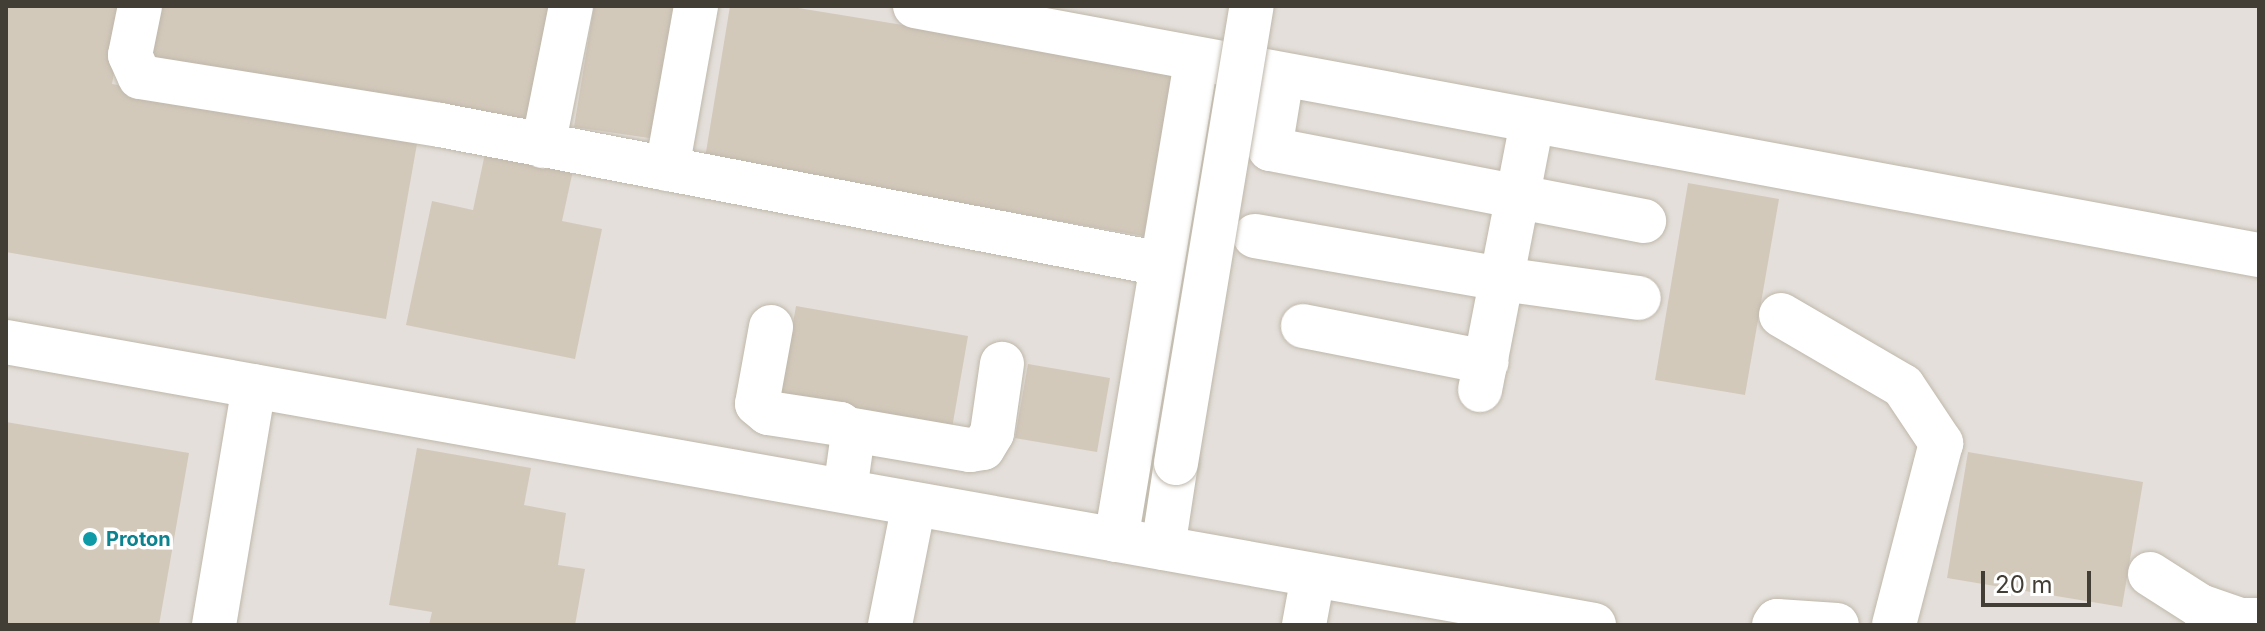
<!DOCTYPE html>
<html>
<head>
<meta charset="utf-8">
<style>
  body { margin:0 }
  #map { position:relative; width:2265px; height:631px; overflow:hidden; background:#f1ede5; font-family:Inter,sans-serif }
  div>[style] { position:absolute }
  .industrial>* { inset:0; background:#e4dfda }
  .building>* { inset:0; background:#d3c9bb }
  .roads { filter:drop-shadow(0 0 2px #bfb8ab) drop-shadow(0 0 2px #bfb8ab) }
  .minor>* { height:44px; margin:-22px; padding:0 22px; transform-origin:22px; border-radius:22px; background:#fff }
  .bridges { filter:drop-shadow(0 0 2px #bfb8ab) drop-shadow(0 0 2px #bfb8ab) }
  .minor-bridge>* { height:44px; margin:-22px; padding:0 22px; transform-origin:22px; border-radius:22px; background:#fff }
  .dots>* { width:22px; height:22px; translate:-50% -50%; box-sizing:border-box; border:4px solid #fff; border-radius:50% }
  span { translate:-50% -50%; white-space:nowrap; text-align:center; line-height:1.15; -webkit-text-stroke:7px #fff; paint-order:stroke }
  .culture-label { font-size:20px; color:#0d838f; font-weight:700 }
  .left { translate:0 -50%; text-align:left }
  .frame { position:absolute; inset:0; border:8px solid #433e35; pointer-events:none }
  .scale { position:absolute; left:1981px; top:571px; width:110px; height:36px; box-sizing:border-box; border:4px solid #433e35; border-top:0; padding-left:10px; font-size:24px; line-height:28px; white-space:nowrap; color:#433e35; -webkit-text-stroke:6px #fff; paint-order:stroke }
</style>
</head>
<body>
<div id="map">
  <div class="industrial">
    <i style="clip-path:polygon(6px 6px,2259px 6px,2259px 625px,6px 625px)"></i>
  </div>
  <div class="building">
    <i style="clip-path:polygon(6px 6px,126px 6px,112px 84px,418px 138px,386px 319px,6px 252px)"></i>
    <i style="clip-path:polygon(160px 6px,557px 6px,535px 125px,151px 57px)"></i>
    <i style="clip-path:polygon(594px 6px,678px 6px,656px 139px,574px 127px)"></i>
    <i style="clip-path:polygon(730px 6px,786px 6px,1173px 69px,1144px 236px,705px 158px)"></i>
    <i style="clip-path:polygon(487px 144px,575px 161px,562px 221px,602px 229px,575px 359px,406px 325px,432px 201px,473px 210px)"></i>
    <i style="clip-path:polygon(1688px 183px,1779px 199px,1745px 395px,1655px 380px)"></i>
    <i style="clip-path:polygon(796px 306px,968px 336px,952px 428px,780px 398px)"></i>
    <i style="clip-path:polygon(1028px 364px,1110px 378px,1097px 452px,1015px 438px)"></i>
    <i style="clip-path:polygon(6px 422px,189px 453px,159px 625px,6px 625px)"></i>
    <i style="clip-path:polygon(417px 448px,531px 468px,524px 505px,566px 513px,558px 565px,585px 569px,575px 625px,429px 625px,432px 612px,389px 605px)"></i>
    <i style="clip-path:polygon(1968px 452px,2143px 482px,2122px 607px,1947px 578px)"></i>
  </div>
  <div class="roads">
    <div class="minor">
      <i style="left:140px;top:6px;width:50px;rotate:101.5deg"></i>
      <i style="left:130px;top:55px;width:24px;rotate:66deg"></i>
      <i style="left:140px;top:77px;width:304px;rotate:9.1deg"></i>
      <i style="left:440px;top:125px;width:735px;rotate:10.9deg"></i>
      <i style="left:915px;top:6px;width:1367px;rotate:10.5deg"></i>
      <i style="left:1282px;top:76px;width:74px;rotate:99.3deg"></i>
      <i style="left:1270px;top:149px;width:381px;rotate:10.9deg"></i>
      <i style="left:543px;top:146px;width:143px;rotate:-78.7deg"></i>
      <i style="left:667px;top:169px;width:166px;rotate:-79.9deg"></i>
      <i style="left:1255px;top:236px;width:251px;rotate:9.9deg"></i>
      <i style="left:1502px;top:279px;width:138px;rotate:7.9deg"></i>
      <i style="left:1781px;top:315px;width:141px;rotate:30.2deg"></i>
      <i style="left:1903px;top:386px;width:69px;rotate:56.3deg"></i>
      <i style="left:1941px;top:443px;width:188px;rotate:104.5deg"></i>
      <i style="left:1303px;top:326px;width:187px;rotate:11.1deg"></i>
      <i style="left:771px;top:327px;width:78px;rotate:100.3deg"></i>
      <i style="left:757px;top:404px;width:14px;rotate:39deg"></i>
      <i style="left:768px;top:413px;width:73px;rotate:8.7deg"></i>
      <i style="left:840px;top:424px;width:9px;rotate:36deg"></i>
      <i style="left:847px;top:429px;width:13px;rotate:67deg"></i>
      <i style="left:852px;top:441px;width:50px;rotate:98deg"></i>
      <i style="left:6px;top:342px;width:1613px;rotate:10.1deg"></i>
      <i style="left:1480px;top:390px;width:273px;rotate:-79deg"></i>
      <i style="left:847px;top:429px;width:125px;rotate:9.7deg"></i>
      <i style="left:970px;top:450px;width:13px;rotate:-9deg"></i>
      <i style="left:983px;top:448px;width:17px;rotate:-59deg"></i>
      <i style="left:992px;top:433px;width:70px;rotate:-81.8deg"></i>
      <i style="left:1116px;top:540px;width:487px;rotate:-80.5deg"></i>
      <i style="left:1163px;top:548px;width:86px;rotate:-81.3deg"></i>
      <i style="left:2150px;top:574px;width:59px;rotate:32.6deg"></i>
      <i style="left:2200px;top:606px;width:42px;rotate:19.3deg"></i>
      <i style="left:2240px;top:620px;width:19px"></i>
      <i style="left:214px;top:625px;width:242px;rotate:-80.5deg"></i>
      <i style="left:890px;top:625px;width:123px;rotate:-78.8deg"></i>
      <i style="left:1304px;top:625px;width:50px;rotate:-79.6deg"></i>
      <i style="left:1774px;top:625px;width:5px;rotate:-53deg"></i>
      <i style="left:1777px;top:621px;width:60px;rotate:3.8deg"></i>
    </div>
  </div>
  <div class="bridges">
    <div class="minor-bridge">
      <i style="left:1176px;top:463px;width:463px;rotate:-80.6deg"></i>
    </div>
  </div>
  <div class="dots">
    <i style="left:90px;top:539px;background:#0f9aa8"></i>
  </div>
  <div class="culture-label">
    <span class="left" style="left:106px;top:539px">Proton</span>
  </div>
  <div class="frame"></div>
  <div class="scale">20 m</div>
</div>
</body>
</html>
